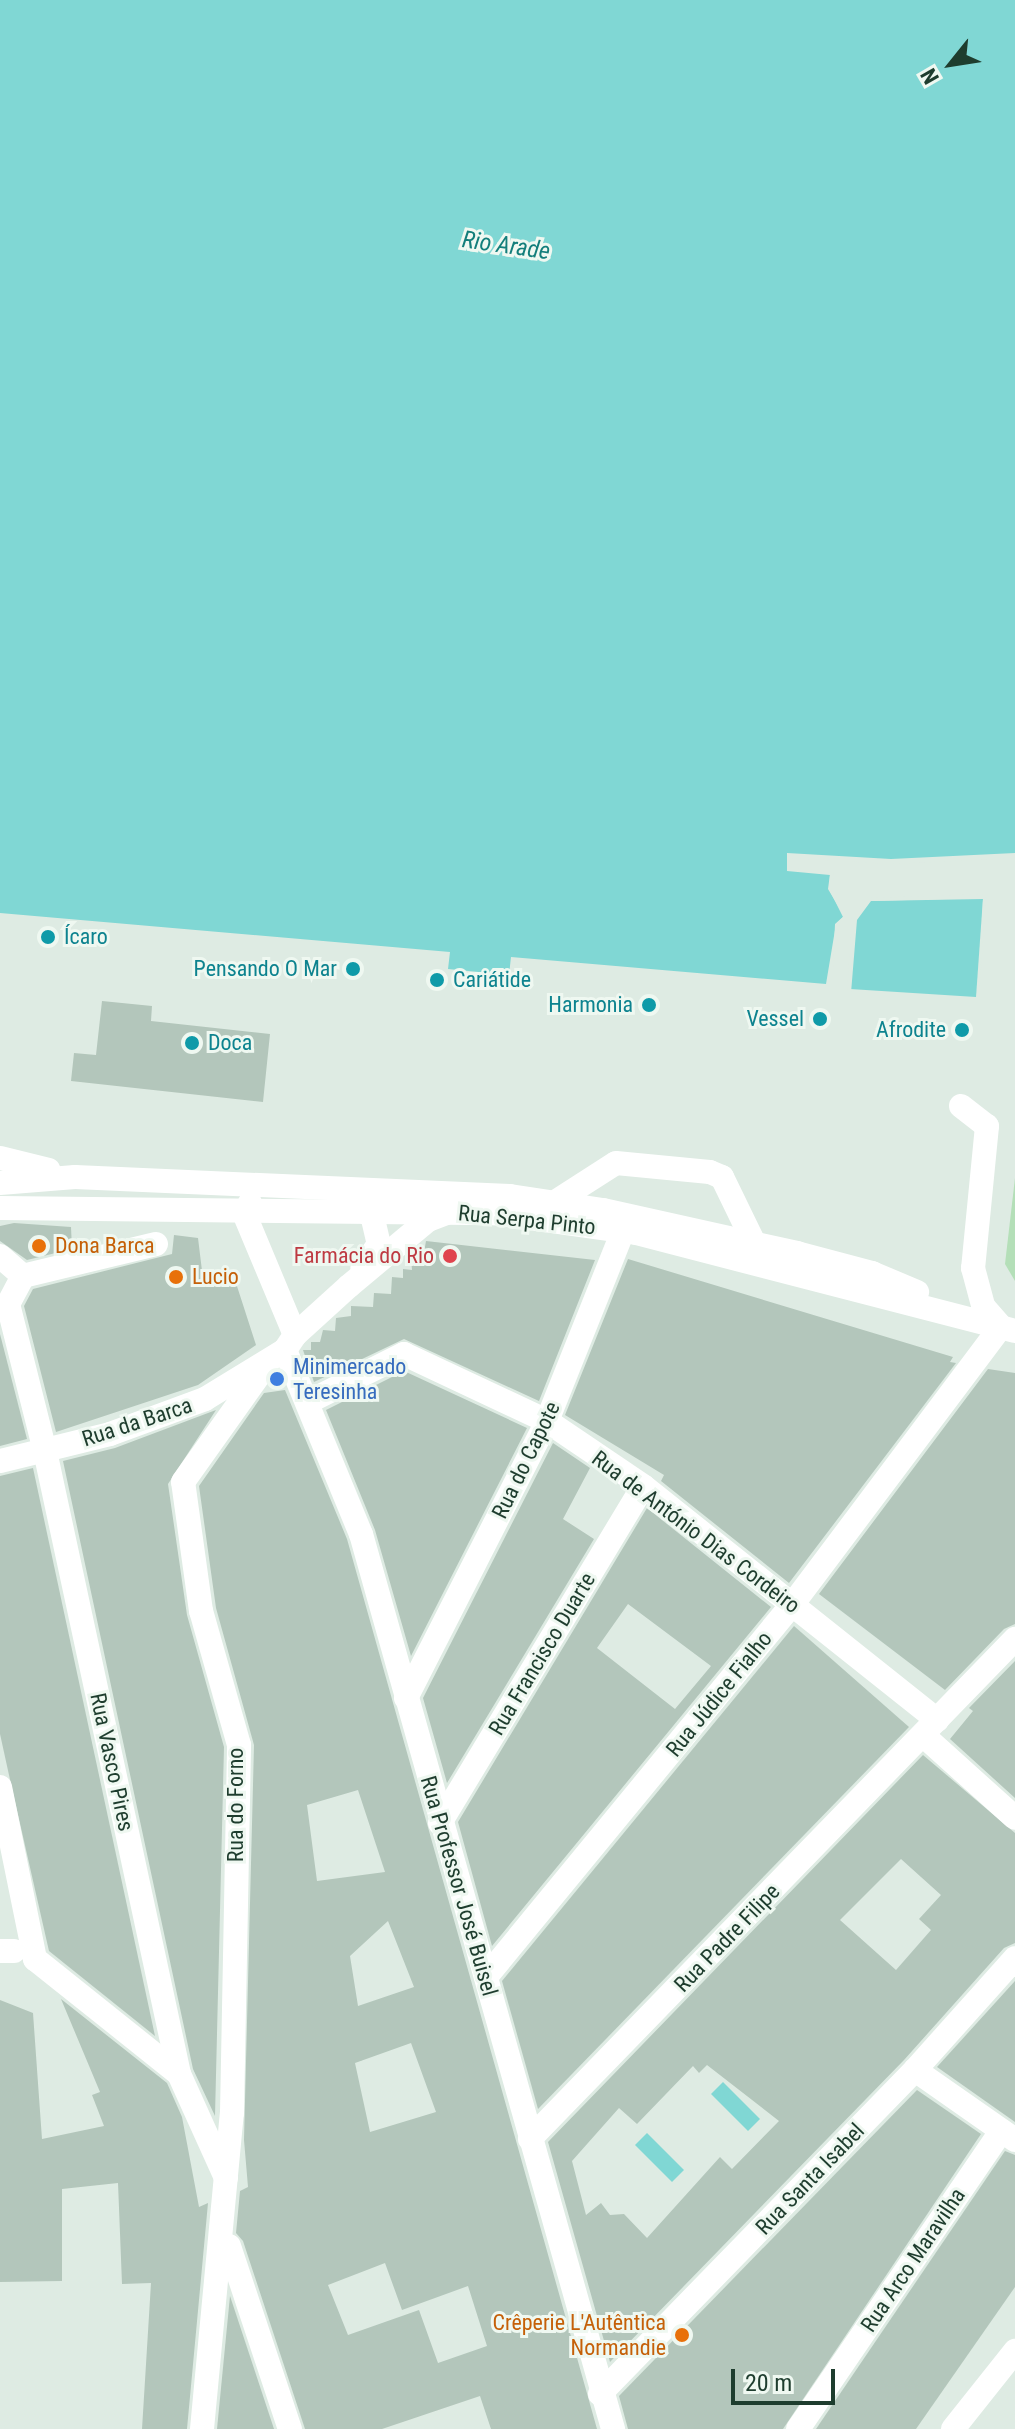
<!DOCTYPE html>
<html>
<head>
<meta charset="utf-8">
<style>
  body { margin:0 }
  #map { position:relative; width:1015px; height:2429px; overflow:hidden; background:#deebe3; font-family:"Roboto Condensed",sans-serif }
  div>[style] { position:absolute }
  .green>* { inset:0; background:#b4dfb8 }
  .water>* { inset:0; background:#80d7d4 }
  .pier>* { inset:0; background:#deebe3 }
  .building>* { inset:0; background:#b3c6bb }
  .minor>* { height:24px; margin:-12px; padding:0 12px; transform-origin:12px; border-radius:12px; background:#fff }
  .dots>* { width:22px; height:22px; translate:-50% -50%; box-sizing:border-box; border:4px solid #eff8f1; border-radius:50% }
  span { translate:-50% -50%; white-space:nowrap; text-align:center; line-height:1.15; -webkit-text-stroke:6px #eff8f1; paint-order:stroke }
  .culture-label { font-size:22px; color:#0d838f }
  .left { translate:0 -50%; text-align:left }
  .right { translate:-100% -50%; text-align:right }
  .street-label { font-size:22px; color:#1e3d2e }
  .food-label { font-size:22px; color:#c56008 }
  .health-label { font-size:22px; color:#be3a42 }
  .shop-label { font-size:22px; color:#366cbe }
  .water-label { font-size:24px; color:#137e7b; font-style:italic }
  .north { position:absolute; left:911px; top:24px; width:80px; height:80px; -webkit-text-stroke:6px #eff8f1; paint-order:stroke; rotate:240deg; font-size:22px; font-weight:700; line-height:32px; text-align:center; color:#1e3d2e }
  .north::after { content:''; display:block; margin:auto; width:28px; height:36px; background:#1e3d2e; clip-path:polygon(50% 0,100% 100%,50% 72%,0 100%) }
  .scale { position:absolute; left:731px; top:2369px; width:104px; height:36px; box-sizing:border-box; border:4px solid #1e3d2e; border-top:0; padding-left:10px; font-size:24px; line-height:28px; white-space:nowrap; color:#1e3d2e; -webkit-text-stroke:6px #eff8f1; paint-order:stroke }
</style>
</head>
<body>
<div id="map">
  <div class="green">
    <i style="clip-path:polygon(1015px 1178px,1015px 1281px,1005px 1264px)"></i>
  </div>
  <div class="water">
    <i style="clip-path:polygon(0 0,1015px 0,1015px 854px,890px 860px,788px 854px,787px 871px,830px 875px,829px 889px,843px 917px,836px 924px,826px 984px,511px 957px,509px 975px,448px 969px,450px 952px,0 913px)"></i>
    <i style="clip-path:polygon(983px 898px,976px 997px,850px 989px,856px 918px,870px 901px)"></i>
    <i style="clip-path:polygon(723px 2082px,760px 2119px,748px 2131px,711px 2094px)"></i>
    <i style="clip-path:polygon(647px 2133px,684px 2170px,672px 2182px,635px 2145px)"></i>
  </div>
  <div class="pier">
    <i style="clip-path:polygon(787px 853px,891px 859px,1015px 853px,1015px 858px,891px 864px,791px 858px,791px 867px,834px 873px,833px 889px,847px 917px,839px 926px,833px 968px,835px 924px,844px 916px,828px 889px,830px 874px,787px 870px)"></i>
    <i style="clip-path:polygon(986px 894px,979px 1000px,983px 899px,871px 901px,857px 920px,851px 993px,847px 991px,852px 917px,868px 898px)"></i>
  </div>
  <div class="building">
    <i style="clip-path:polygon(102px 1001px,152px 1006px,151px 1021px,270px 1034px,263px 1102px,71px 1081px,74px 1053px,96px 1055px)"></i>
    <i style="clip-path:polygon(14px 1223px,71px 1227px,72px 1249px,27px 1260px,0 1241px,0 1226px)"></i>
    <i style="clip-path:polygon(174px 1235px,198px 1238px,204px 1287px,235px 1280px,256px 1345px,198px 1385px,56px 1432px,24px 1306px,33px 1289px,172px 1254px)"></i>
    <i style="clip-path:polygon(426px 1241px,595px 1260px,539px 1401px,404px 1339px,314px 1382px,303px 1350px,311px 1350px,311px 1342px,320px 1342px,323px 1330px,335px 1331px,336px 1318px,351px 1316px,351px 1306px,373px 1307px,374px 1293px,391px 1294px,392px 1277px,403px 1278px,403px 1269px,412px 1270px,411px 1257px,423px 1258px)"></i>
    <i style="clip-path:polygon(628px 1259px,953px 1357px,950px 1362px,956px 1363px,789px 1583px,661px 1481px,664px 1475px,565px 1415px)"></i>
    <i style="clip-path:polygon(0 1334px,27px 1439px,0 1446px)"></i>
    <i style="clip-path:polygon(988px 1369px,1015px 1373px,1015px 1624px,1004px 1629px,945px 1690px,819px 1594px)"></i>
    <i style="clip-path:polygon(404px 1371px,527px 1428px,411px 1656px,375px 1530px,326px 1410px)"></i>
    <i style="clip-path:polygon(evenodd,285px 1390px,347px 1539px,597px 2429px,491px 2429px,480px 2396px,382px 2429px,305px 2429px,243px 2241px,236px 2233px,240px 2191px,248px 2187px,244px 2140px,254px 1745px,216px 1608px,199px 1486px,264px 1393px,285px 1390px,358px 1790px,385px 1872px,317px 1881px,307px 1805px,358px 1790px,285px 1390px,388px 1921px,414px 1987px,358px 2006px,350px 1956px,388px 1921px,285px 1390px,411px 2043px,436px 2112px,370px 2132px,355px 2063px,411px 2043px,285px 1390px,385px 2263px,402px 2310px,468px 2286px,487px 2346px,438px 2363px,419px 2310px,348px 2335px,328px 2285px,385px 2263px)"></i>
    <i style="clip-path:polygon(216px 1410px,168px 1484px,187px 1615px,224px 1747px,215px 2116px,193px 2069px,63px 1461px,115px 1448px)"></i>
    <i style="clip-path:polygon(553px 1443px,590px 1468px,563px 1519px,594px 1539px,447px 1783px,423px 1698px)"></i>
    <i style="clip-path:polygon(33px 1468px,155px 2036px,49px 1951px,9px 1775px,0 1734px,0 1476px)"></i>
    <i style="clip-path:polygon(evenodd,647px 1508px,771px 1607px,492px 1946px,458px 1822px,647px 1508px,628px 1604px,711px 1666px,675px 1709px,597px 1648px,628px 1604px)"></i>
    <i style="clip-path:polygon(794px 1626px,909px 1727px,538px 2109px,502px 1981px)"></i>
    <i style="clip-path:polygon(1015px 1661px,1015px 1798px,950px 1739px,973px 1711px,969px 1708px)"></i>
    <i style="clip-path:polygon(evenodd,923px 1755px,1015px 1833px,1015px 1943px,1004px 1948px,904px 2060px,610px 2362px,548px 2142px,923px 1755px,901px 1859px,941px 1895px,919px 1919px,931px 1930px,896px 1970px,840px 1920px,901px 1859px,923px 1755px,707px 2065px,779px 2121px,732px 2169px,720px 2157px,647px 2238px,624px 2214px,610px 2215px,601px 2203px,586px 2215px,572px 2161px,619px 2108px,637px 2124px,693px 2066px,699px 2073px,707px 2065px)"></i>
    <i style="clip-path:polygon(1015px 1981px,1015px 2122px,937px 2067px)"></i>
    <i style="clip-path:polygon(61px 1999px,167px 2083px,182px 2117px,199px 2207px,208px 2203px,187px 2429px,142px 2429px,151px 2283px,122px 2284px,118px 2183px,62px 2189px,62px 2281px,0 2282px,0 2000px,33px 2013px,42px 2139px,104px 2126px,92px 2095px,100px 2092px)"></i>
    <i style="clip-path:polygon(917px 2090px,981px 2134px,783px 2429px,628px 2429px,619px 2396px)"></i>
    <i style="clip-path:polygon(1005px 2151px,1015px 2155px,1015px 2287px,916px 2429px,816px 2429px)"></i>
    <i style="clip-path:polygon(230px 2296px,274px 2429px,217px 2429px)"></i>
  </div>
  <div class="minor">
    <i style="left:961px;top:1106px;width:33px;rotate:38deg"></i>
    <i style="left:987px;top:1126px;width:143px;rotate:95.6deg"></i>
    <i style="left:973px;top:1268px;width:39px;rotate:75deg"></i>
    <i style="left:983px;top:1306px;width:28px;rotate:49deg"></i>
    <i style="left:0;top:1158px;width:50px;rotate:13.8deg"></i>
    <i style="left:0;top:1183px;width:75px;rotate:-4.6deg"></i>
    <i style="left:75px;top:1177px;width:435px;rotate:2.5deg"></i>
    <i style="left:510px;top:1196px;width:94px;rotate:8.6deg"></i>
    <i style="left:603px;top:1210px;width:199px;rotate:12.5deg"></i>
    <i style="left:797px;top:1253px;width:78px;rotate:14.9deg"></i>
    <i style="left:872px;top:1273px;width:49px;rotate:22.9deg"></i>
    <i style="left:555px;top:1202px;width:72px;rotate:-32.6deg"></i>
    <i style="left:616px;top:1163px;width:94px;rotate:5.5deg"></i>
    <i style="left:710px;top:1172px;width:13px;rotate:23deg"></i>
    <i style="left:722px;top:1177px;width:73px;rotate:64.1deg"></i>
    <i style="left:250px;top:1203px;width:12px;rotate:121deg"></i>
    <i style="left:244px;top:1213px;width:132px;rotate:67.3deg"></i>
    <i style="left:360px;top:1203px;width:21px;rotate:51deg"></i>
    <i style="left:373px;top:1219px;width:26px;rotate:77deg"></i>
    <i style="left:379px;top:1244px;width:29px;rotate:125deg"></i>
    <i style="left:0;top:1208px;width:494px;rotate:0.6deg"></i>
    <i style="left:494px;top:1213px;width:143px;rotate:8deg"></i>
    <i style="left:636px;top:1233px;width:391px;rotate:14.5deg"></i>
    <i style="left:156px;top:1244px;width:137px;rotate:166.5deg"></i>
    <i style="left:23px;top:1276px;width:32px;rotate:118deg"></i>
    <i style="left:8px;top:1304px;width:152px;rotate:75.9deg"></i>
    <i style="left:45px;top:1451px;width:637px;rotate:77.86deg"></i>
    <i style="left:0;top:1256px;width:30px;rotate:41deg"></i>
    <i style="left:285px;top:1350px;width:199px;rotate:67.6deg"></i>
    <i style="left:361px;top:1534px;width:930px;rotate:74.27deg"></i>
    <i style="left:310px;top:1401px;width:105px;rotate:-26.6deg"></i>
    <i style="left:404px;top:1354px;width:158px;rotate:25.1deg"></i>
    <i style="left:547px;top:1421px;width:116px;rotate:34.1deg"></i>
    <i style="left:643px;top:1486px;width:376px;rotate:38.5deg"></i>
    <i style="left:0;top:1461px;width:113px;rotate:-13.8deg"></i>
    <i style="left:110px;top:1434px;width:101px;rotate:-20.2deg"></i>
    <i style="left:205px;top:1399px;width:94px;rotate:-31.5deg"></i>
    <i style="left:285px;top:1350px;width:18px;rotate:-56deg"></i>
    <i style="left:295px;top:1335px;width:73px;rotate:-42.2deg"></i>
    <i style="left:349px;top:1286px;width:103px;rotate:-39.9deg"></i>
    <i style="left:428px;top:1220px;width:19px;rotate:-21deg"></i>
    <i style="left:406px;top:1698px;width:311px;rotate:-63deg"></i>
    <i style="left:547px;top:1421px;width:219px;rotate:-68.2deg"></i>
    <i style="left:924px;top:1736px;width:122px;rotate:42deg"></i>
    <i style="left:0;top:1787px;width:176px;rotate:78.5deg"></i>
    <i style="left:35px;top:1959px;width:184px;rotate:38.6deg"></i>
    <i style="left:179px;top:2074px;width:114px;rotate:65.7deg"></i>
    <i style="left:440px;top:1823px;width:393px;rotate:-58.9deg"></i>
    <i style="left:0;top:1951px;width:14px"></i>
    <i style="left:486px;top:1977px;width:482px;rotate:-50.6deg"></i>
    <i style="left:792px;top:1605px;width:348px;rotate:-53.1deg"></i>
    <i style="left:915px;top:2070px;width:122px;rotate:35deg"></i>
    <i style="left:530px;top:2139px;width:697px;rotate:-45.87deg"></i>
    <i style="left:229px;top:2246px;width:193px;rotate:71.6deg"></i>
    <i style="left:600px;top:2394px;width:452px;rotate:-45.8deg"></i>
    <i style="left:915px;top:2070px;width:150px;rotate:-48.2deg"></i>
    <i style="left:202px;top:2429px;width:317px;rotate:-84.6deg"></i>
    <i style="left:232px;top:2113px;width:368px;rotate:-88.9deg"></i>
    <i style="left:239px;top:1745px;width:139px;rotate:-105.8deg"></i>
    <i style="left:201px;top:1611px;width:130px;rotate:-97.9deg"></i>
    <i style="left:183px;top:1482px;width:143px;rotate:-54.6deg"></i>
    <i style="left:798px;top:2429px;width:361px;rotate:-55.7deg"></i>
    <i style="left:953px;top:2429px;width:100px;rotate:-51.5deg"></i>
  </div>
  <div class="dots">
    <i style="left:48px;top:937px;background:#0f9aa8"></i>
    <i style="left:353px;top:969px;background:#0f9aa8"></i>
    <i style="left:437px;top:980px;background:#0f9aa8"></i>
    <i style="left:649px;top:1005px;background:#0f9aa8"></i>
    <i style="left:820px;top:1019px;background:#0f9aa8"></i>
    <i style="left:962px;top:1030px;background:#0f9aa8"></i>
    <i style="left:192px;top:1043px;background:#0f9aa8"></i>
    <i style="left:39px;top:1246px;background:#e8710a"></i>
    <i style="left:450px;top:1256px;background:#e0444e"></i>
    <i style="left:176px;top:1277px;background:#e8710a"></i>
    <i style="left:277px;top:1379px;background:#3f7fe0"></i>
    <i style="left:682px;top:2335px;background:#e8710a"></i>
  </div>
  <div class="culture-label">
    <span class="left" style="left:64px;top:937px">Ícaro</span>
    <span class="right" style="left:337px;top:969px">Pensando O Mar</span>
    <span class="left" style="left:453px;top:980px">Cariátide</span>
    <span class="right" style="left:633px;top:1005px">Harmonia</span>
    <span class="right" style="left:804px;top:1019px">Vessel</span>
    <span class="right" style="left:946px;top:1030px">Afrodite</span>
    <span class="left" style="left:208px;top:1043px">Doca</span>
  </div>
  <div class="street-label">
    <span style="left:527px;top:1220px;rotate:6deg">Rua Serpa Pinto</span>
    <span style="left:137px;top:1422px;rotate:-18deg">Rua da Barca</span>
    <span style="left:526px;top:1460px;rotate:-64deg">Rua do Capote</span>
    <span style="left:696px;top:1532px;rotate:37deg">Rua de António Dias Cordeiro</span>
    <span style="left:542px;top:1654px;rotate:-59deg">Rua Francisco Duarte</span>
    <span style="left:719px;top:1694px;rotate:-51deg">Rua Júdice Fialho</span>
    <span style="left:112px;top:1762px;rotate:78deg">Rua Vasco Pires</span>
    <span style="left:236px;top:1805px;rotate:-90deg">Rua do Forno</span>
    <span style="left:459px;top:1886px;rotate:74deg">Rua Professor José Buisel</span>
    <span style="left:727px;top:1938px;rotate:-46deg">Rua Padre Filipe</span>
    <span style="left:810px;top:2179px;rotate:-46deg">Rua Santa Isabel</span>
    <span style="left:913px;top:2260px;rotate:-56deg">Rua Arco Maravilha</span>
  </div>
  <div class="food-label">
    <span class="left" style="left:55px;top:1246px">Dona Barca</span>
    <span class="left" style="left:192px;top:1277px">Lucio</span>
    <span class="right" style="left:666px;top:2335px">Crêperie L'Autêntica<br>Normandie</span>
  </div>
  <div class="health-label">
    <span class="right" style="left:434px;top:1256px">Farmácia do Rio</span>
  </div>
  <div class="shop-label">
    <span class="left" style="left:293px;top:1379px">Minimercado<br>Teresinha</span>
  </div>
  <div class="water-label">
    <span style="left:506px;top:246px;rotate:8deg">Rio Arade</span>
  </div>
  <div class="north">N</div>
  <div class="scale">20 m</div>
</div>
</body>
</html>
